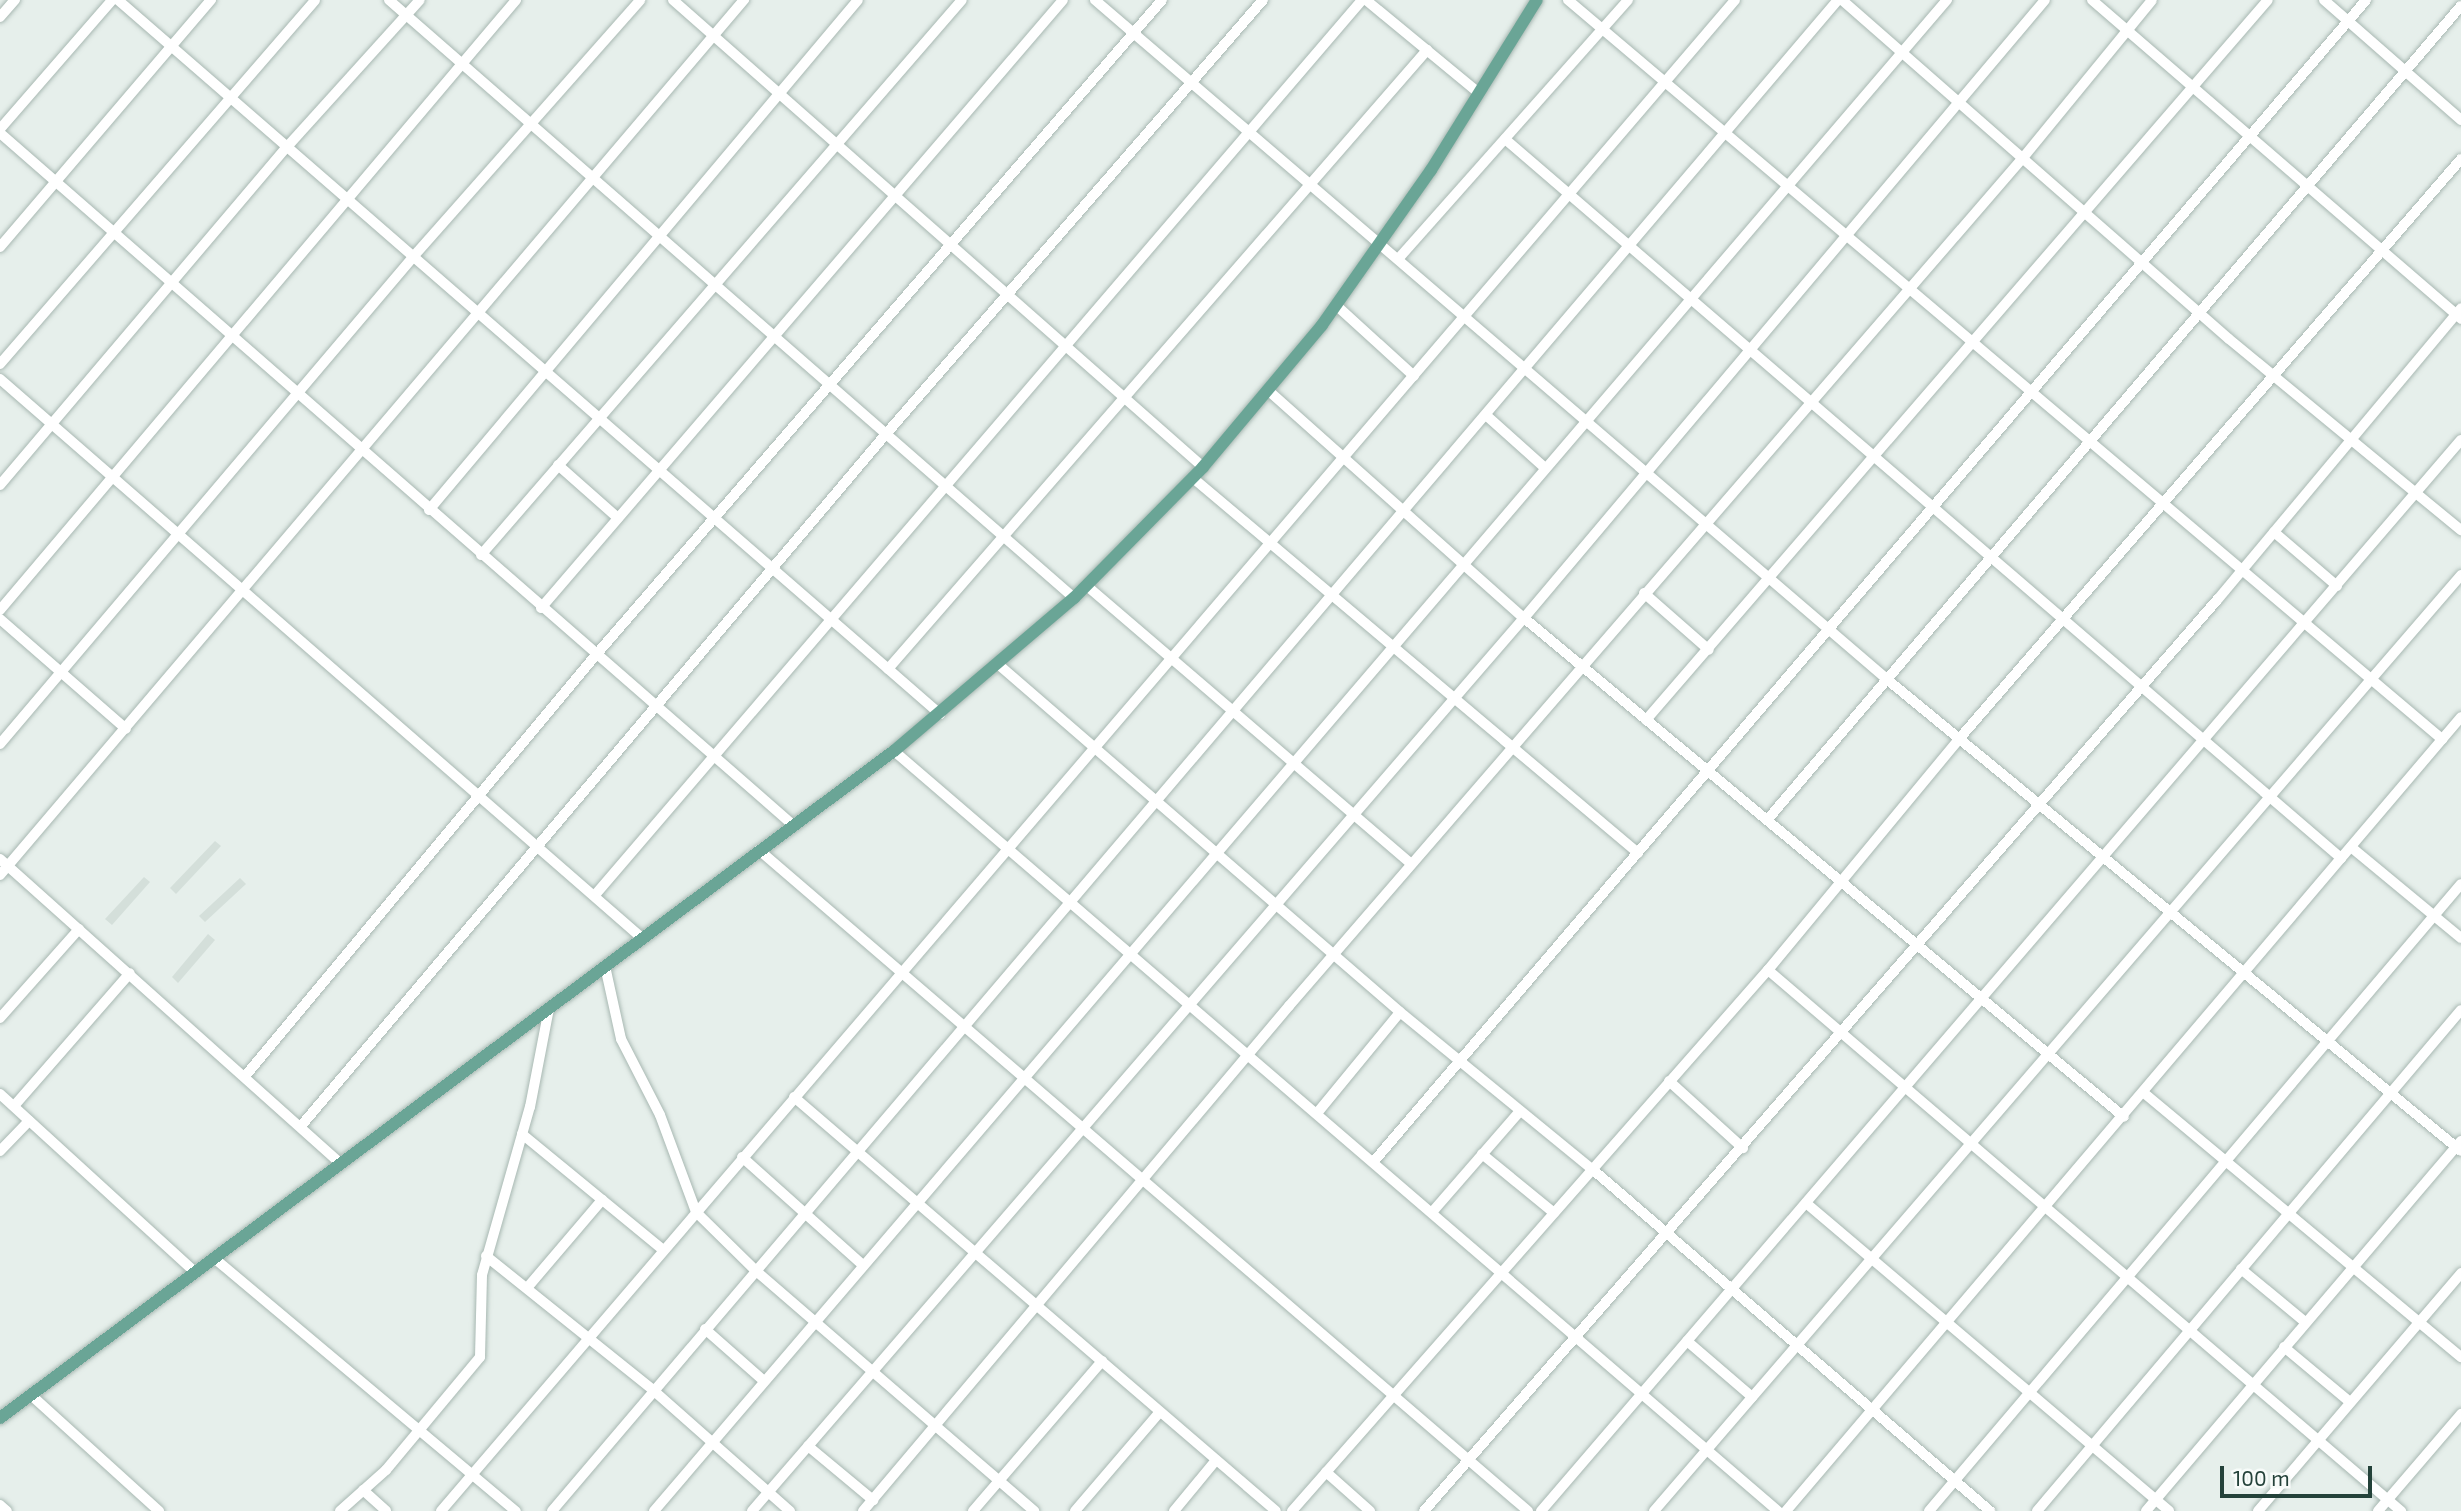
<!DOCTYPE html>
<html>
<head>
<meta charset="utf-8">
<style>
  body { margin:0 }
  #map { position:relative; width:2461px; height:1511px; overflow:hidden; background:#e6efeb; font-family:"Exo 2",sans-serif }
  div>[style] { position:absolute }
  .built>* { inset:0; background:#d4dfda }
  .roads { filter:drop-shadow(0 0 2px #a8b8b2) drop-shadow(0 0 2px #a8b8b2) }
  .minor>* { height:10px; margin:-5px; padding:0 5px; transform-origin:5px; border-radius:5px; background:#fff }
  .major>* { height:12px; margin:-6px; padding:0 6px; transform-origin:6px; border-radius:6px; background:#6aa596 }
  span { translate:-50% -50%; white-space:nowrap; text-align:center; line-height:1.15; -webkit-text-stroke:5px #f7fbf9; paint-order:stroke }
  .scale { position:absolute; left:2220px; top:1466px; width:152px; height:32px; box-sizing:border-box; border:4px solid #24423a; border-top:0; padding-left:9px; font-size:21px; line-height:24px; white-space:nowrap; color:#24423a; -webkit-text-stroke:5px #f7fbf9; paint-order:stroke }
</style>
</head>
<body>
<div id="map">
  <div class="built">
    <i style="clip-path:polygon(215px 841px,221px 846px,176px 894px,170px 888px)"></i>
    <i style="clip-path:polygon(144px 877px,150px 882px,112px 925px,105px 919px)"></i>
    <i style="clip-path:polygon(240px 878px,246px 884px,205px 922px,199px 916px)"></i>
    <i style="clip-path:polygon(208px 934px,215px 940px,178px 983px,172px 977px)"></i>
  </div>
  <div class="roads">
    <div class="minor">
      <i style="left:118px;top:0;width:1089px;rotate:40.98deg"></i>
      <i style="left:389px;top:0;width:909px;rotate:41.12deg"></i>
      <i style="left:673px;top:0;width:706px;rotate:41.38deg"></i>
      <i style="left:1095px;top:0;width:1046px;rotate:40.62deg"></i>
      <i style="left:1889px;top:681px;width:740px;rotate:39.41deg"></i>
      <i style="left:1366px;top:0;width:146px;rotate:39.5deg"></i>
      <i style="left:1568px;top:0;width:1145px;rotate:40.22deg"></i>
      <i style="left:1842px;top:0;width:514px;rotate:41.22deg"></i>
      <i style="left:2229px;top:339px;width:301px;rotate:39.5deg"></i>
      <i style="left:2092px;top:0;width:488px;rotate:40.8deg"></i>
      <i style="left:2324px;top:0;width:182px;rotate:41.2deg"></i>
      <i style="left:0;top:17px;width:23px;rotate:-49deg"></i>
      <i style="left:0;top:129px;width:171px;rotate:-49deg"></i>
      <i style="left:0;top:133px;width:1052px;rotate:41.11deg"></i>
      <i style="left:1505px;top:139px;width:1103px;rotate:40.7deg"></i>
      <i style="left:0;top:247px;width:325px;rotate:-49.5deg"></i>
      <i style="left:1399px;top:258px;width:345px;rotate:-48.4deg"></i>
      <i style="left:1337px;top:306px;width:104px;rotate:42.3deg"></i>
      <i style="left:0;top:364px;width:481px;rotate:-49.1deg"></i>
      <i style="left:0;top:379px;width:851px;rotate:41.05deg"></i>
      <i style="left:1270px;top:392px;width:340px;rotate:41.7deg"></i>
      <i style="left:1524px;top:618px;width:780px;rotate:39.75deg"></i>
      <i style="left:1487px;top:416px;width:78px;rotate:41.9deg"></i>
      <i style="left:558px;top:465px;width:80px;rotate:41.5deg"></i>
      <i style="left:1193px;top:478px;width:582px;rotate:40.12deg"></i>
      <i style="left:0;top:485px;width:443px;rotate:-49.7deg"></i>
      <i style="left:287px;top:147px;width:198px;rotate:-47.9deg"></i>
      <i style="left:429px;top:510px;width:666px;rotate:-49.93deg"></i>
      <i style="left:2274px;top:532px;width:83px;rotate:40.6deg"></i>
      <i style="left:481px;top:555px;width:734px;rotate:-49.09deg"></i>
      <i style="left:1087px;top:586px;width:426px;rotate:40.6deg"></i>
      <i style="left:1644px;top:593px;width:86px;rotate:41.2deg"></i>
      <i style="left:541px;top:608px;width:801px;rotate:-49.35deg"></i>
      <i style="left:0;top:610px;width:799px;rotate:-49.77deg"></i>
      <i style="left:0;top:619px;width:167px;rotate:41.1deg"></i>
      <i style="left:999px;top:665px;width:530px;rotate:40.87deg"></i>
      <i style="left:1400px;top:1012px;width:248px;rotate:39.3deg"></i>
      <i style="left:1592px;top:1169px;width:525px;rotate:40.67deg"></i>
      <i style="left:888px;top:669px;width:821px;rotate:-48.95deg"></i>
      <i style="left:1646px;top:720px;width:951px;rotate:-49.18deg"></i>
      <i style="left:0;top:744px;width:639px;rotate:-49.7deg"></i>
      <i style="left:413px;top:257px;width:343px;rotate:-48.5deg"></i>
      <i style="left:894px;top:751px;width:1166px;rotate:40.69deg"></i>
      <i style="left:1768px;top:819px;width:1068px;rotate:-49.56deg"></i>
      <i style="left:2351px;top:847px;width:143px;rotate:39.6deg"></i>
      <i style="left:759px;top:850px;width:1014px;rotate:40.68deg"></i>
      <i style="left:0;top:859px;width:456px;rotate:41.8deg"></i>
      <i style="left:0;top:875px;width:1149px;rotate:-49.63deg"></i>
      <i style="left:595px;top:895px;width:1179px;rotate:-49.4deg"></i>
      <i style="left:605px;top:966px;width:75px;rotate:77.6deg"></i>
      <i style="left:621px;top:1039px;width:85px;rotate:62.8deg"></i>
      <i style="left:660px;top:1115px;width:103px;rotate:69.6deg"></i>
      <i style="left:696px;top:1212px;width:83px;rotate:44.5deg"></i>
      <i style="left:755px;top:1270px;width:369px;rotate:40.8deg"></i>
      <i style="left:1768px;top:970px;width:833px;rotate:40.52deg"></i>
      <i style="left:0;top:1018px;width:119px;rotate:-48.4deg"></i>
      <i style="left:246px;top:1075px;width:545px;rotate:-50.21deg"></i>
      <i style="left:595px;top:656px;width:867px;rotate:-49.16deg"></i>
      <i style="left:1669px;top:1081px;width:100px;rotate:42.2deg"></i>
      <i style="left:2144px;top:1093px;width:413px;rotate:39.8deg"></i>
      <i style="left:0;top:1094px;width:264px;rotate:42.4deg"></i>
      <i style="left:794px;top:1097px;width:635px;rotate:40.66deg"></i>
      <i style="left:14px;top:1106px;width:176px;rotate:-48.9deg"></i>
      <i style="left:1318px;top:1112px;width:129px;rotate:-50.6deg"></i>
      <i style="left:301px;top:1126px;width:906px;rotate:-49.79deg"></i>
      <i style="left:886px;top:434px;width:575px;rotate:-49.02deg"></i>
      <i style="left:522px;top:1134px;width:183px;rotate:39.4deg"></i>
      <i style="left:0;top:1151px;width:42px;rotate:-46deg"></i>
      <i style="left:1482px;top:1154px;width:93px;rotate:39.3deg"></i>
      <i style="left:742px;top:1157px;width:162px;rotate:41.8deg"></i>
      <i style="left:1375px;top:1160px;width:1526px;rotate:-49.49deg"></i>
      <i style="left:1806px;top:1203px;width:476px;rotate:40.3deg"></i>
      <i style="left:1434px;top:1210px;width:131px;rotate:-49deg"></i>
      <i style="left:486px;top:1256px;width:214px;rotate:38.7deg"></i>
      <i style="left:653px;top:1390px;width:183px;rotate:41.5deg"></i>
      <i style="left:214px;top:1258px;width:394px;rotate:40deg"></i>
      <i style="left:2241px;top:1269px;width:83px;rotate:39.6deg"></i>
      <i style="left:527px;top:1288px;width:116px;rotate:-49.6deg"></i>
      <i style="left:705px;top:1329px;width:79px;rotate:41.4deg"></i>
      <i style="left:1687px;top:1341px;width:86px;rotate:40.7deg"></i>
      <i style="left:2284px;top:1347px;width:86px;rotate:39.8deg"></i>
      <i style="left:31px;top:1395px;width:173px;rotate:42.2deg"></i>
      <i style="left:808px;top:1446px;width:85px;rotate:39.7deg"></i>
      <i style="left:1326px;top:1472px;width:59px;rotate:41.6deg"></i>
      <i style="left:363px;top:1490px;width:31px;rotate:42deg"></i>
      <i style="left:0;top:1505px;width:9px;rotate:41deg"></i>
      <i style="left:340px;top:1511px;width:62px;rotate:-41.7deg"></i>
      <i style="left:386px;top:1470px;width:147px;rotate:-50.2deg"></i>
      <i style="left:480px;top:1357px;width:82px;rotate:-88.6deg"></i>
      <i style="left:482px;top:1275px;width:175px;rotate:-74.1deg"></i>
      <i style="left:530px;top:1107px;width:101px;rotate:-79.1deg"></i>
      <i style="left:441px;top:1511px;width:1989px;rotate:-49.42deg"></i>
      <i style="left:552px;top:1511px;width:1984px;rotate:-49.6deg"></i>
      <i style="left:654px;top:1511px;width:1989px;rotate:-49.45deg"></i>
      <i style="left:752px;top:1511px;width:1180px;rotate:-49.16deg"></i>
      <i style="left:1524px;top:618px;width:808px;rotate:-49.87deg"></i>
      <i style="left:863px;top:1511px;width:661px;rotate:-49.85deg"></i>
      <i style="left:1289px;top:1006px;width:1120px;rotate:-49.13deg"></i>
      <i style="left:2022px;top:159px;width:205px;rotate:-50.7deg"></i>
      <i style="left:973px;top:1511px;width:198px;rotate:-49.3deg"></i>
      <i style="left:1075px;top:1511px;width:130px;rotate:-49.4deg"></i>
      <i style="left:1174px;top:1511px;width:66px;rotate:-50.5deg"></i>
      <i style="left:1292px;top:1511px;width:721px;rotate:-48.66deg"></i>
      <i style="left:1768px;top:970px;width:300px;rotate:-50.4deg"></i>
      <i style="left:1959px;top:739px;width:767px;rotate:-49.12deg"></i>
      <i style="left:1424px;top:1511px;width:1209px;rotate:-48.96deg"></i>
      <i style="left:2218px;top:599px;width:379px;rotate:-50.1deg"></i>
      <i style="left:1541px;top:1511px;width:1412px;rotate:-49.34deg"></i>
      <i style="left:1654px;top:1511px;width:1236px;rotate:-49.23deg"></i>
      <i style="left:1786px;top:1511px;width:1042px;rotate:-49.63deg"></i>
      <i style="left:1929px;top:1511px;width:822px;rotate:-49.69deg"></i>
      <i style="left:2037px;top:1511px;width:656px;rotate:-49.76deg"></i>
      <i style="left:2146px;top:1511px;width:486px;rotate:-49.6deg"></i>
      <i style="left:2258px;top:1511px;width:313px;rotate:-49.5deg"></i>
      <i style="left:2378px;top:1511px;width:128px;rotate:-49.4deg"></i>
    </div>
    <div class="major">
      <i style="left:0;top:1418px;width:1115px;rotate:-36.73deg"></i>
      <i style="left:894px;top:751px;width:236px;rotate:-40.4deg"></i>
      <i style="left:1074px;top:598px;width:184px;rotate:-45.4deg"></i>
      <i style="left:1203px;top:467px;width:185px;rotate:-50deg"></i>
      <i style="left:1322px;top:325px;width:189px;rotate:-54.9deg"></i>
      <i style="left:1431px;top:170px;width:200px;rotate:-58.1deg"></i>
    </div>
  </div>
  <div class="scale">100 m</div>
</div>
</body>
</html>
